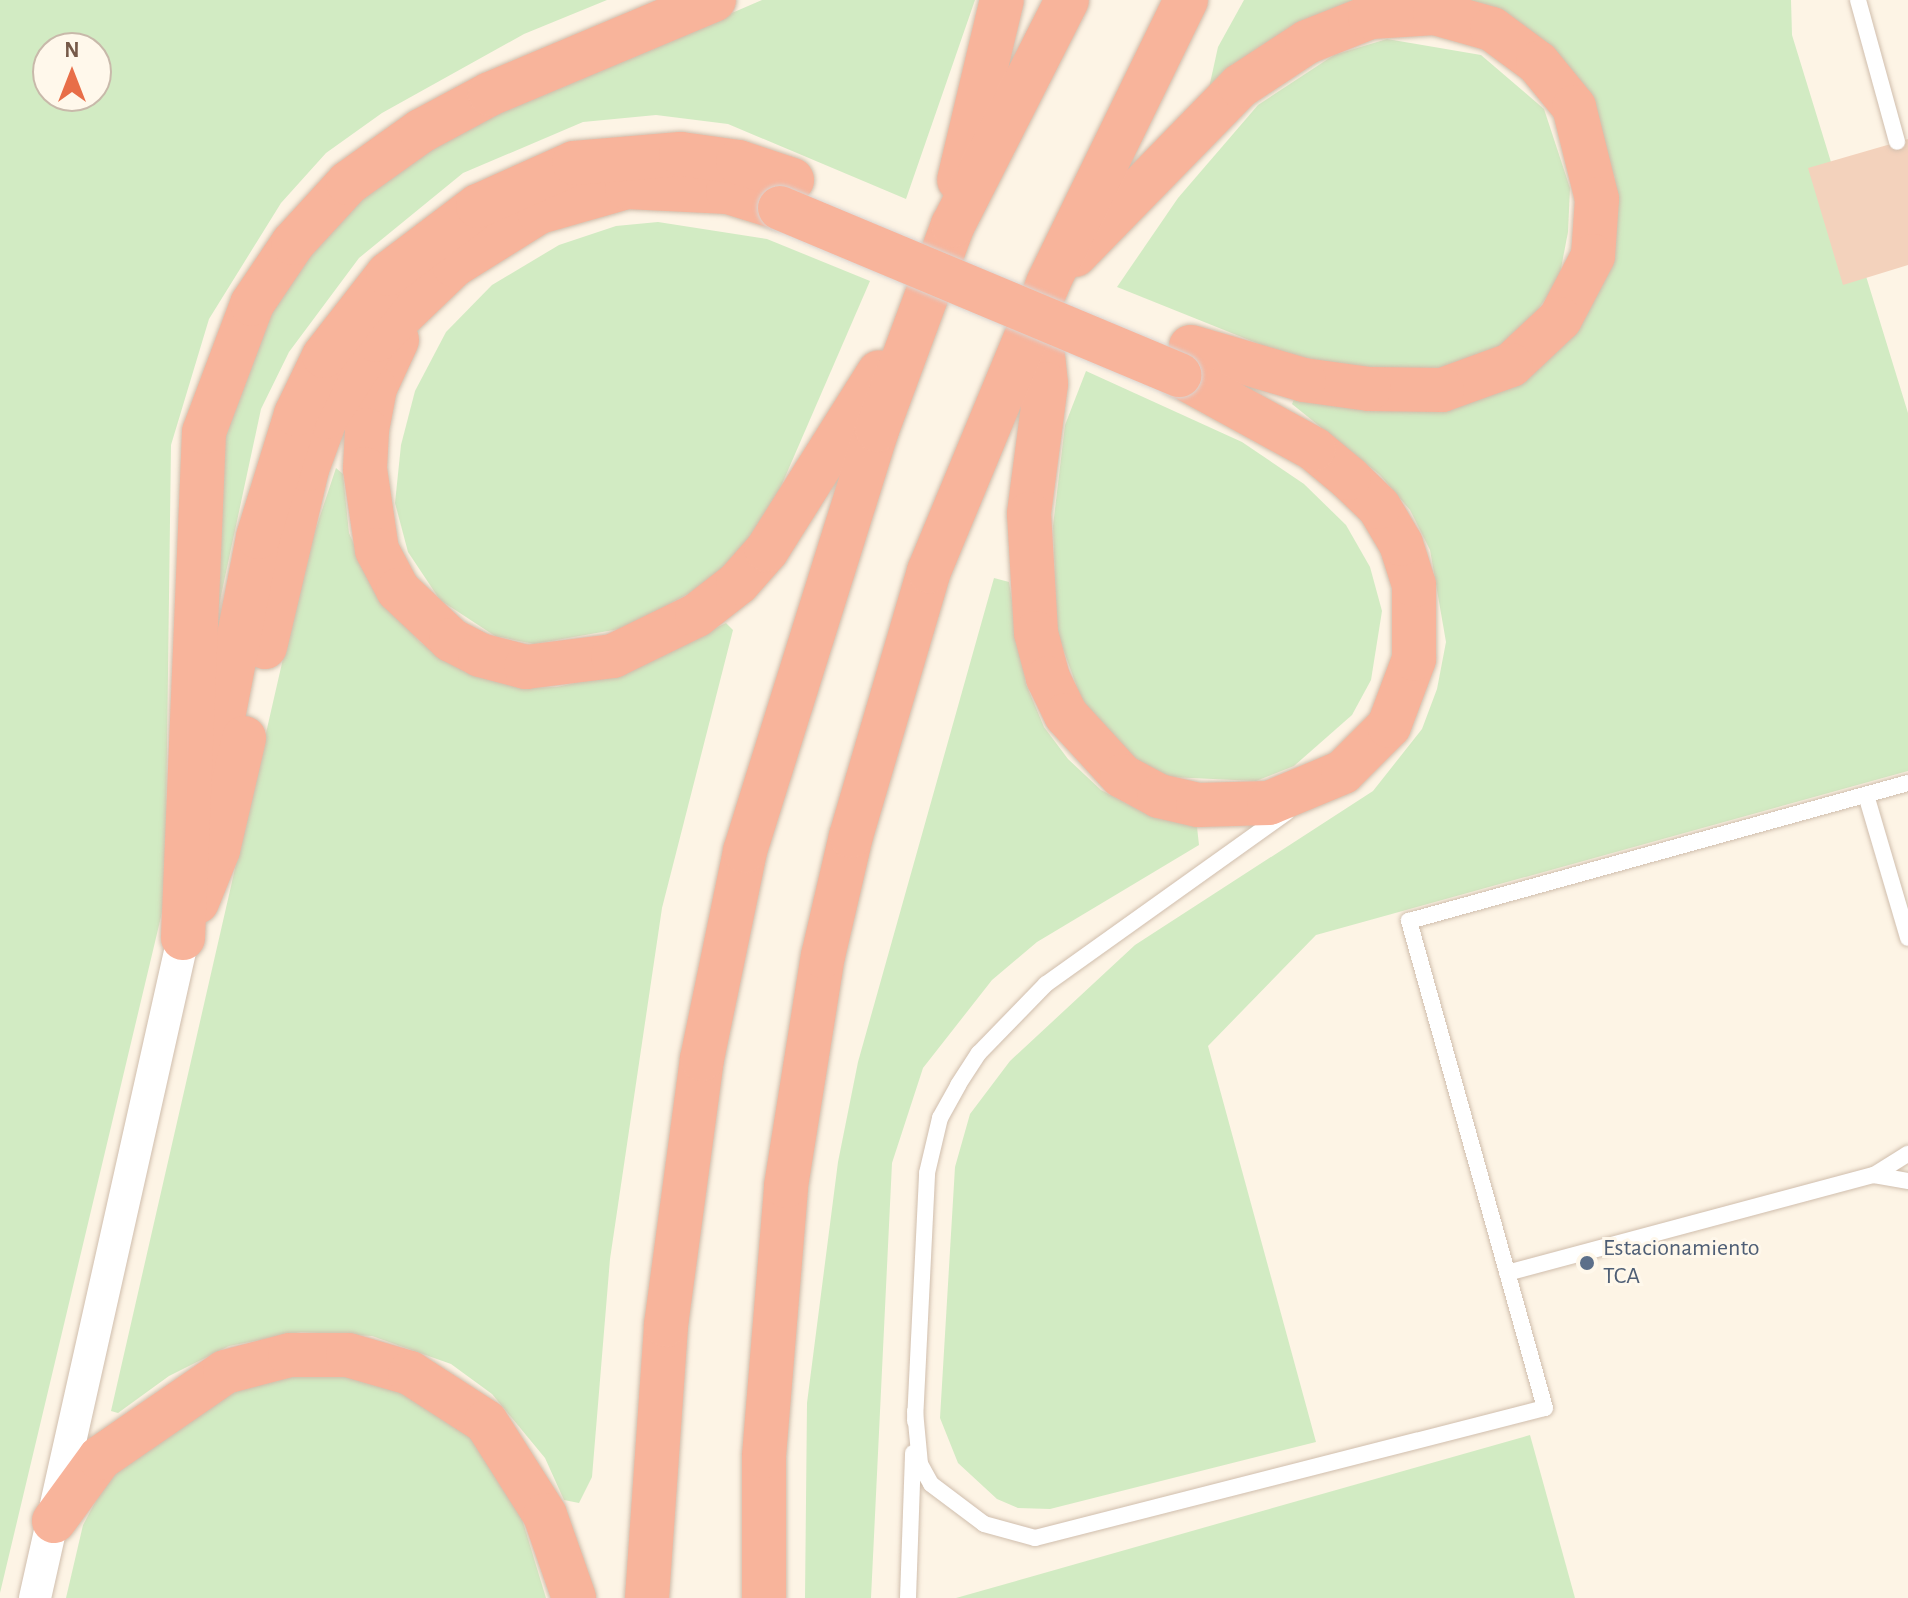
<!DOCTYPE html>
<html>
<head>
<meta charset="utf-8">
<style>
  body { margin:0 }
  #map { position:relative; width:1908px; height:1598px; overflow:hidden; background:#fdf4e5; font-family:"Alegreya Sans",sans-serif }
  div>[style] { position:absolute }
  .green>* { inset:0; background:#d2ebc3 }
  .building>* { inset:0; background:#f3d2bc }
  .roads { filter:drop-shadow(0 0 2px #d0bead) drop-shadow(0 0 2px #d0bead) }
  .service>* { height:16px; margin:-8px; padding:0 8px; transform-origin:8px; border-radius:8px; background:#fff }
  .minor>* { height:32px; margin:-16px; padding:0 16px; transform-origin:16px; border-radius:16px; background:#fff }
  .motorway>* { height:44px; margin:-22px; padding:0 22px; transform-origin:22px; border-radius:22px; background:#f8b49b }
  .bridges { filter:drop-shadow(0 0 2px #dbd4d0) drop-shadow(0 0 2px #dbd4d0) }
  .motorway-bridge>* { height:44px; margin:-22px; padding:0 22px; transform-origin:22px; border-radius:22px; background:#f8b49b }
  .dots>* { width:22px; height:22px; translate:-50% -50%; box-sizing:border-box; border:4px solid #fff8eb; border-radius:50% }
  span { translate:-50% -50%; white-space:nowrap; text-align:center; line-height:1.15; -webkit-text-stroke:6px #fff8eb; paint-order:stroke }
  .service-label { font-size:24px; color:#4e5e75 }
  .left { translate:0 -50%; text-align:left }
  .north { position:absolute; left:32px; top:32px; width:80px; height:80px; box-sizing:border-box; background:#fff8eb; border:2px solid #c8b9aa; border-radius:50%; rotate:0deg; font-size:22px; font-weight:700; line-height:32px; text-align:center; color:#765a49 }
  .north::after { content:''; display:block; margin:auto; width:28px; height:36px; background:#e86e48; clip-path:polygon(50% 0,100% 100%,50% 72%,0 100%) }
</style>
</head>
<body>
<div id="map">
  <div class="green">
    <i style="clip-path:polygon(evenodd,0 0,607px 0,524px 34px,382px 113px,326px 153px,281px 203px,209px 319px,171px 445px,165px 900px,0 1593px,0 0,48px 48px,96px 48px,96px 96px,48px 96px,48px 48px)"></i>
    <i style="clip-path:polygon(762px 0,975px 0,906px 199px,728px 124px,656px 115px,583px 122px,463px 173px,359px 258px,289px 352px,261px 409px,213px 633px,222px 430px,266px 310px,357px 195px,430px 143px)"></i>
    <i style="clip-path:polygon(1244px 0,1404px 0,1207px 97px,1218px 47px)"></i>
    <i style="clip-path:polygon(1435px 0,1791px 0,1792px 35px,1908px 413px,1908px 771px,1316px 935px,1208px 1046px,1316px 1442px,1050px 1509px,1018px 1508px,997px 1499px,958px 1463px,940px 1418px,955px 1167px,970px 1114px,1010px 1061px,1135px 945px,1373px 791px,1422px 729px,1437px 689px,1446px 642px,1430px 550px,1410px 510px,1380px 475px,1292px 404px,1298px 391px,1535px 369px,1603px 273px,1615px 178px,1573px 78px)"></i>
    <i style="clip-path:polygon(1387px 39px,1481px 55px,1544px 109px,1570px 188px,1568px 232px,1559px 279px,1531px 320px,1489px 355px,1439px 374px,1357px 375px,1289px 356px,1117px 287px,1178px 198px,1258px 105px,1334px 55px)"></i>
    <i style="clip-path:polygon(658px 222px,767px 239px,870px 281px,766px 521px,731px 560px,699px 588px,625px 628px,534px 644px,495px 636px,440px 600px,408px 552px,395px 503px,401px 445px,415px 391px,446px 332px,492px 285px,559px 245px,616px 226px)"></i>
    <i style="clip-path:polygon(1086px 371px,1242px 442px,1304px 484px,1346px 525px,1370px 567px,1382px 611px,1371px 680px,1352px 715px,1294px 766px,1256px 781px,1170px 777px,1137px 761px,1083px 704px,1057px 632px,1053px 526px,1065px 425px)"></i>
    <i style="clip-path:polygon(336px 468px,343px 474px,349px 533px,375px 593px,420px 642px,447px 661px,520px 688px,557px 687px,627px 671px,726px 623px,733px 630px,662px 908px,610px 1259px,592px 1477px,579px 1503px,564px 1500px,545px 1458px,492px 1394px,451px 1364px,372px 1336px,301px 1332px,229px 1346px,169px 1376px,118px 1413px,111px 1411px,306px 558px)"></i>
    <i style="clip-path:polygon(994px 578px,1009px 582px,1026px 684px,1044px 727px,1068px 759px,1101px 790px,1137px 809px,1197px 827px,1199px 845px,1037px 942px,992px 980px,923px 1068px,892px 1163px,871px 1598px,805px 1598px,807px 1403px,838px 1162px,858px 1062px)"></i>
    <i style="clip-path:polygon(348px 1367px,456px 1418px,515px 1496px,546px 1598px,66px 1598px,83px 1525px,107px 1480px,237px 1384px)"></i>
    <i style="clip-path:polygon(1530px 1435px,1575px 1598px,956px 1598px)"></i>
  </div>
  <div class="building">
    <i style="clip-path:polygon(1908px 139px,1908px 265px,1843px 285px,1808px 168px)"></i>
  </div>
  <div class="roads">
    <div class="service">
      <i style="left:1858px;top:0;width:147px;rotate:74.6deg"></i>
      <i style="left:1866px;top:795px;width:149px;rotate:73.6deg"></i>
      <i style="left:1874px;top:1175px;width:40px;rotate:-32deg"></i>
      <i style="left:1507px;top:1273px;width:380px;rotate:-15deg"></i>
      <i style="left:1874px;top:1175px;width:35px;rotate:10deg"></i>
      <i style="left:915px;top:1411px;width:53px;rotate:84.6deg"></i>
      <i style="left:920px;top:1464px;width:23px;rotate:61deg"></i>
      <i style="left:931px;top:1484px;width:66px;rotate:37deg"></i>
      <i style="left:984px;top:1524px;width:53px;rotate:15.4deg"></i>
      <i style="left:1035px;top:1538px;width:526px;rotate:-14.3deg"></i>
      <i style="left:1545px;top:1408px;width:506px;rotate:-105.6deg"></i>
      <i style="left:1409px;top:921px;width:518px;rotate:-15.46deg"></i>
      <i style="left:915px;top:1421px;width:248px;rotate:-87.2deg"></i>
      <i style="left:927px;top:1173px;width:57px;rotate:-76.7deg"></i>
      <i style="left:940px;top:1118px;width:38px;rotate:-61deg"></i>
      <i style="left:958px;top:1085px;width:38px;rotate:-57deg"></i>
      <i style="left:979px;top:1053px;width:96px;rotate:-45.8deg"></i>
      <i style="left:1046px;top:984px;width:295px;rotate:-35.5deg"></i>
      <i style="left:908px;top:1598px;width:145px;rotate:-88deg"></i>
    </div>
    <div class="minor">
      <i style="left:35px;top:1598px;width:676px;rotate:-77.36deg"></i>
    </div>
    <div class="motorway">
      <i style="left:959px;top:180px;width:185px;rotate:-76.6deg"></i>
      <i style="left:1075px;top:255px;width:236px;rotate:-45.7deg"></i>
      <i style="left:1240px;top:86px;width:80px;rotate:-33.3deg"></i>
      <i style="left:1307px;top:42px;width:68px;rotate:-21.6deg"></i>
      <i style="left:1370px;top:17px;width:65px;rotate:-3.5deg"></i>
      <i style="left:1435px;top:13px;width:59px;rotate:15.7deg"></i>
      <i style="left:1492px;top:29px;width:57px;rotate:36.5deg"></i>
      <i style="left:1538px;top:63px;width:57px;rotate:50.7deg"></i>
      <i style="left:1574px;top:107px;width:95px;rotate:76deg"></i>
      <i style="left:1597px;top:199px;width:57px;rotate:94deg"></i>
      <i style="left:1593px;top:256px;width:71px;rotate:117.6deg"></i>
      <i style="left:1560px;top:319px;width:67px;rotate:136.8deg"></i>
      <i style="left:1511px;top:365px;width:73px;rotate:160.1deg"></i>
      <i style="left:1442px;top:390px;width:73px;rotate:-179.2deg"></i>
      <i style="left:1369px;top:389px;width:66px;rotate:-172.1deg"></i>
      <i style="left:1304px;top:380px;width:118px;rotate:-163.7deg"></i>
      <i style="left:1039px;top:318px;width:66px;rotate:83.9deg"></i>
      <i style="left:1046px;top:384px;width:131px;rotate:97.5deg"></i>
      <i style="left:1029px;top:514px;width:119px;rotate:86.6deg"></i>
      <i style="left:1036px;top:633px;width:47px;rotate:75.1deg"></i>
      <i style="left:1048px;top:678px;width:41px;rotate:64.1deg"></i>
      <i style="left:1066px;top:715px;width:83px;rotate:47.4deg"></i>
      <i style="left:1122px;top:776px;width:42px;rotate:28.4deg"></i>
      <i style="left:1159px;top:796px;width:40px;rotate:13deg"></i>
      <i style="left:1198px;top:805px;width:71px;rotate:-1.6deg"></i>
      <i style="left:1269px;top:803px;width:80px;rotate:-22.7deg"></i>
      <i style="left:1343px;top:772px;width:65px;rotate:-45deg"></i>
      <i style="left:1389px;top:726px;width:72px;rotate:-69.5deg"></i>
      <i style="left:1414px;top:659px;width:74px;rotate:-90deg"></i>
      <i style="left:1414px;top:585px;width:43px;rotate:-107.6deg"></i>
      <i style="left:1401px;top:544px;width:43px;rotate:-120.7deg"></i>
      <i style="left:1379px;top:507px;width:42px;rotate:-136deg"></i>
      <i style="left:1349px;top:478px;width:45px;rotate:-140.4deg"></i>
      <i style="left:1314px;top:449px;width:154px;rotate:-151.3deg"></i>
      <i style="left:397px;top:340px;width:53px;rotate:114.6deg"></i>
      <i style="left:375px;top:388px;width:43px;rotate:100.8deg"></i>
      <i style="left:367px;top:430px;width:39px;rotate:93deg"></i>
      <i style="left:365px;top:469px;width:82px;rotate:81.6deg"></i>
      <i style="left:377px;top:550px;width:45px;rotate:62.3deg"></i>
      <i style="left:398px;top:590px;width:73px;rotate:43.3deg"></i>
      <i style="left:451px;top:640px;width:33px;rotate:27deg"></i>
      <i style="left:480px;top:655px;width:48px;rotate:14.6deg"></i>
      <i style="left:526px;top:667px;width:88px;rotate:-7.2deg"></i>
      <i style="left:613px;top:656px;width:93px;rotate:-26deg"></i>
      <i style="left:697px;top:615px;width:52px;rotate:-38deg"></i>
      <i style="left:738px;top:583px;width:44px;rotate:-48.7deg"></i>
      <i style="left:767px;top:550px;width:210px;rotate:-57.8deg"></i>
      <i style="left:265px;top:647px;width:183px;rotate:-76.7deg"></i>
      <i style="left:307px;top:469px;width:55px;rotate:-69.9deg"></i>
      <i style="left:326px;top:417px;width:92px;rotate:-57deg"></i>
      <i style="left:376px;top:340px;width:108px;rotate:-43.9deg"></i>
      <i style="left:454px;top:265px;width:100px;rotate:-31.9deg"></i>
      <i style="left:539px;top:212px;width:91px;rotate:-15.9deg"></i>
      <i style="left:627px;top:187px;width:101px;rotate:2.8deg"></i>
      <i style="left:728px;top:192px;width:54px;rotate:17.1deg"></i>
      <i style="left:213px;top:769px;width:236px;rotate:-79deg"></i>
      <i style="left:258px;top:537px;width:129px;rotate:-72.8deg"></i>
      <i style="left:296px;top:414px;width:64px;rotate:-64.2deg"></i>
      <i style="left:324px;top:356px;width:104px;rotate:-52deg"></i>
      <i style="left:388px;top:274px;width:113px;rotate:-37.1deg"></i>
      <i style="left:478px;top:206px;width:105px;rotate:-24.1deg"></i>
      <i style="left:574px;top:163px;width:107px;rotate:-4.8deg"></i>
      <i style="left:681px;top:154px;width:58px;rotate:8deg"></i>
      <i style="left:738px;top:162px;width:57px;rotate:18.4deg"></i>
      <i style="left:197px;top:902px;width:56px;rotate:-68deg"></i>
      <i style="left:218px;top:850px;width:115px;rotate:-76.9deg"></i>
      <i style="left:183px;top:938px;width:506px;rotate:-87.62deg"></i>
      <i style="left:204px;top:432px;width:137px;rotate:-69.4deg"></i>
      <i style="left:252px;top:304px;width:73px;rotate:-56.1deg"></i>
      <i style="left:293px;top:243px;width:81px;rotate:-47.5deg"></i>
      <i style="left:348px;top:183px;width:90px;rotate:-35.5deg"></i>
      <i style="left:421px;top:131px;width:78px;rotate:-28.2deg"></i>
      <i style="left:490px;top:94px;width:243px;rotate:-22.8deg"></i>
      <i style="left:54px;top:1521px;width:78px;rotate:-53.9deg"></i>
      <i style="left:100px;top:1458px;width:152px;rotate:-34.5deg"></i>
      <i style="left:225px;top:1372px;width:67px;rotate:-14.7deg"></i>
      <i style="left:290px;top:1355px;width:58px"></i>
      <i style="left:348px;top:1355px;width:65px;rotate:16.2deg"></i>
      <i style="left:410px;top:1373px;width:90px;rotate:32.8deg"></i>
      <i style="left:486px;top:1422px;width:110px;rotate:57.6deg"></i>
      <i style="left:545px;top:1515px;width:88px;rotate:70.7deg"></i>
      <i style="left:647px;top:1598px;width:274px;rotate:-86deg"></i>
      <i style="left:666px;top:1325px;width:268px;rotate:-82.3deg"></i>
      <i style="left:702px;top:1059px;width:212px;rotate:-78.3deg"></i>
      <i style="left:745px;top:851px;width:441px;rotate:-72.6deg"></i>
      <i style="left:877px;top:430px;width:219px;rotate:-69.7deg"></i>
      <i style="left:953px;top:225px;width:252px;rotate:-63.1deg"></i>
      <i style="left:764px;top:1598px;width:142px;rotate:-90deg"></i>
      <i style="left:764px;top:1456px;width:271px;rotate:-85.3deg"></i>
      <i style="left:786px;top:1186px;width:233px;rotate:-80.9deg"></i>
      <i style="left:823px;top:956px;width:123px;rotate:-76.9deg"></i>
      <i style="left:851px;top:836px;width:276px;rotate:-73.6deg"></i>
      <i style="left:929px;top:571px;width:312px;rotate:-67.5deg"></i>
      <i style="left:1048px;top:283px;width:315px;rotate:-64deg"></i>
    </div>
  </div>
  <div class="bridges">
    <div class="motorway-bridge">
      <i style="left:780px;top:208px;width:433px;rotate:22.7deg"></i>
    </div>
  </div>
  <div class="dots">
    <i style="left:1587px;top:1263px;background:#5c6f8a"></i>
  </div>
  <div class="service-label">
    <span class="left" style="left:1603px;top:1263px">Estacionamiento<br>TCA</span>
  </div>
  <div class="north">N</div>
</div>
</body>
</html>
